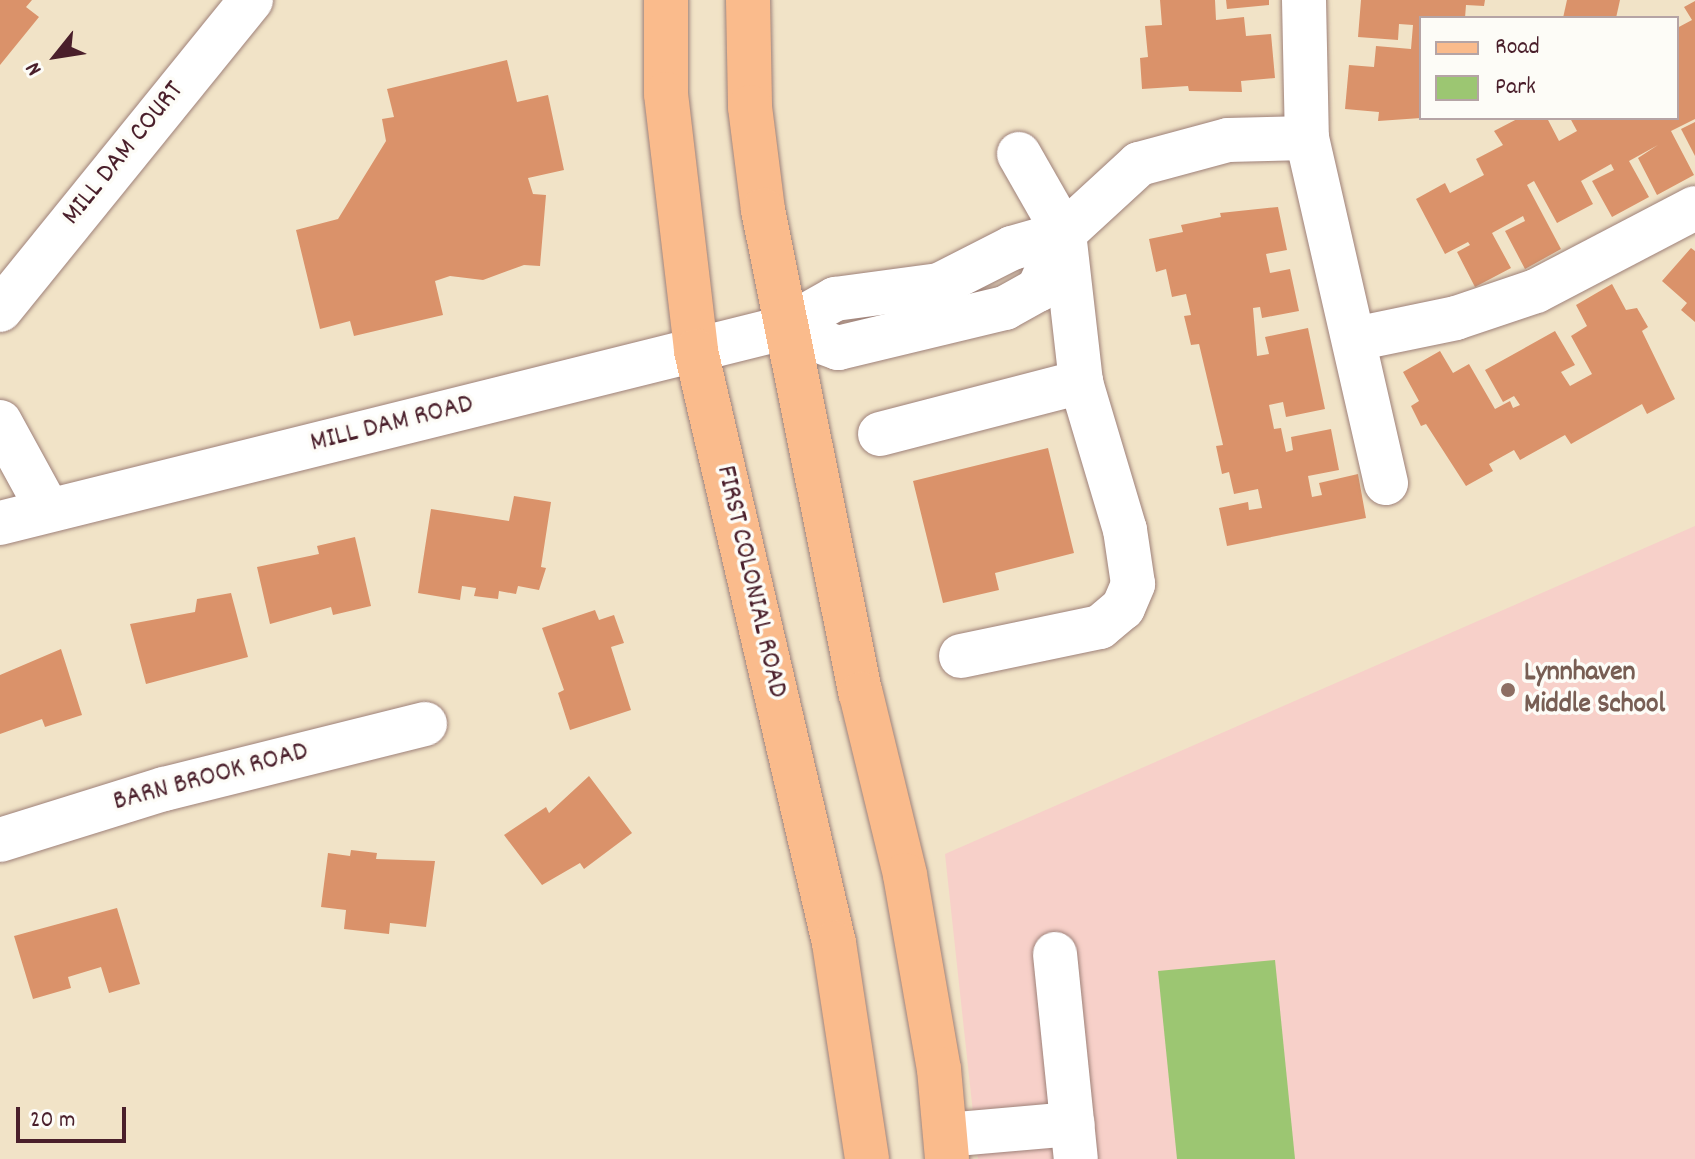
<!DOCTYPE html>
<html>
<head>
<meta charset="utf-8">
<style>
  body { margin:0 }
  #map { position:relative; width:1695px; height:1159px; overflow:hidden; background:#f1e3c7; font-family:Dekko,sans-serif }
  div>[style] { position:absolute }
  .built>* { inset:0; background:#f7d0c9 }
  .green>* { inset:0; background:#9cc672 }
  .building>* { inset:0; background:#da926a }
  .roads { filter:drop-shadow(0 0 2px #9e8179) drop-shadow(0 0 2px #9e8179) }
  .minor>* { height:44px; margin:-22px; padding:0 22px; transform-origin:22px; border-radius:22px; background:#fff }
  .major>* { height:44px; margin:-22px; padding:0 22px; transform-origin:22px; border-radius:22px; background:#fabb8c }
  .dots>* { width:22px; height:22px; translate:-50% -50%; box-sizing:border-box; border:4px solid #fdfcf7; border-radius:50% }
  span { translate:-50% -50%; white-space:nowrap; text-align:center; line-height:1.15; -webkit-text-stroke:7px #fdfcf7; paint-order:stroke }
  .street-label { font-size:28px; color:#4a1f2b }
  .education-label { font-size:28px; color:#785e54; font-weight:700 }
  .left { translate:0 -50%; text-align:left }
  .legend { position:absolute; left:1419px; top:16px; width:260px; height:104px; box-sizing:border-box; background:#fdfcf7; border:2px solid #b5a4a5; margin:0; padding:10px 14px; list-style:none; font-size:24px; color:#4a1f2b }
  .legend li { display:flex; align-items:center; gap:16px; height:40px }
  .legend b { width:40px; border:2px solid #b5a4a5 }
  .north { position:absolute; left:16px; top:16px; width:80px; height:80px; -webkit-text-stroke:6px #fdfcf7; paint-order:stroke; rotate:240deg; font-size:22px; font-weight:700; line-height:32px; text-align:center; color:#4a1f2b }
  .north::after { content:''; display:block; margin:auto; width:28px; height:36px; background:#4a1f2b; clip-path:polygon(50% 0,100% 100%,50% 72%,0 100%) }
  .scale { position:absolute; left:16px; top:1107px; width:110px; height:36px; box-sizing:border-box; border:4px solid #4a1f2b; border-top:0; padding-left:10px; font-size:24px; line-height:28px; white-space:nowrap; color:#4a1f2b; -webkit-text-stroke:6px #fdfcf7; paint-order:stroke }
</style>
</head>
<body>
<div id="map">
  <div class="built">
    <i style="clip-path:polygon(1695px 526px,1695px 1159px,978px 1159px,945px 854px)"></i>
  </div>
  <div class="green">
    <i style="clip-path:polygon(1275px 960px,1295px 1159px,1177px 1159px,1158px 971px)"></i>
  </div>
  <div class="building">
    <i style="clip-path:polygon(0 0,32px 0,26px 7px,39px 17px,0 65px)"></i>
    <i style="clip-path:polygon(1160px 0,1215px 0,1216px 20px,1244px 17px,1246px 36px,1271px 34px,1275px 78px,1241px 81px,1242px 92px,1189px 91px,1188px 86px,1142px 89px,1140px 58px,1148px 57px,1145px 26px,1162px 25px)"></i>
    <i style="clip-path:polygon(1226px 0,1269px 0,1269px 5px,1227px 9px)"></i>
    <i style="clip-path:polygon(1361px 0,1485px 0,1484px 6px,1466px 5px,1465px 18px,1421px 18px,1421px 118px,1378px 121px,1379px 112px,1345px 109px,1349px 65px,1374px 67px,1376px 46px,1411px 49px,1413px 25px,1399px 24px,1398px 40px,1358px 37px)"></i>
    <i style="clip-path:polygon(1567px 0,1620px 0,1616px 18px,1563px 18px)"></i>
    <i style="clip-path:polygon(1695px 1px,1695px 119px,1671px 131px,1694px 175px,1657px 195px,1638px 158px,1658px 145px,1629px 161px,1649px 197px,1612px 217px,1592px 181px,1614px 170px,1611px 164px,1581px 181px,1593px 204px,1557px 223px,1534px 181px,1527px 185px,1561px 249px,1525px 269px,1505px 231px,1525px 221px,1523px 216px,1492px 233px,1511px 268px,1475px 287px,1457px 252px,1470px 245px,1468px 242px,1445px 254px,1416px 199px,1445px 183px,1450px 193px,1484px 175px,1476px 159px,1503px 145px,1494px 131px,1519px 118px,1547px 118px,1559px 141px,1577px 131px,1570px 118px,1677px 118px,1677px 28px,1692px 20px,1684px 7px)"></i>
    <i style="clip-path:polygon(507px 60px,517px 102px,548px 95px,564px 170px,528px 178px,533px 194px,546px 195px,540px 266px,524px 265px,483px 280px,450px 276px,435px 281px,443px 315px,354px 336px,350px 321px,320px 329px,296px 230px,338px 219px,386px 141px,382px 119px,394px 117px,387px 89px)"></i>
    <i style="clip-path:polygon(1695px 122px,1695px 156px,1681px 129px)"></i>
    <i style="clip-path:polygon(1278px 207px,1287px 250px,1266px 254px,1270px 273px,1290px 269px,1299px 311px,1262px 318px,1260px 307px,1253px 308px,1257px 356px,1269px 354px,1265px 337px,1308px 328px,1325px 409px,1286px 417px,1283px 402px,1269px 405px,1274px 429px,1281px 428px,1286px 452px,1293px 450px,1291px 437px,1331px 429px,1339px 470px,1308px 476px,1312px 497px,1322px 495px,1319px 483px,1358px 474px,1366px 518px,1227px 546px,1219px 508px,1248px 502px,1249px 510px,1262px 508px,1258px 489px,1234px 494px,1229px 472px,1222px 474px,1216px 446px,1223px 445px,1199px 344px,1191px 345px,1184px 316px,1191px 315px,1186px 294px,1172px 297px,1166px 269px,1156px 272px,1149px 239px,1183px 232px,1181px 225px,1221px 217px,1220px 213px)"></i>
    <i style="clip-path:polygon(1691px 248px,1695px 251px,1695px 322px,1681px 310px,1687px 303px,1662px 281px)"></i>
    <i style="clip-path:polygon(1612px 284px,1626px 310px,1637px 308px,1648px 327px,1642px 331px,1675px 399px,1647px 414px,1642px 404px,1571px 444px,1565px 435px,1520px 460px,1514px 450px,1489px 464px,1493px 471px,1466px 486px,1426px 424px,1421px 426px,1411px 406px,1419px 401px,1403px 372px,1440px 351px,1453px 373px,1469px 364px,1495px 409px,1510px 401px,1513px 408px,1520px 405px,1514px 396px,1503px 402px,1485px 370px,1555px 331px,1575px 365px,1561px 372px,1570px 386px,1592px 374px,1571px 336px,1587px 326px,1576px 305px)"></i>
    <i style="clip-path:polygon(1048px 448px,1074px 553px,995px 573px,999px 590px,943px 603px,913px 481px)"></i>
    <i style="clip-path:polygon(514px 496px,551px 502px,541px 567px,546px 568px,539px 590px,518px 586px,516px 594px,499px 591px,498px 599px,474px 596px,476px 588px,462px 586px,460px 600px,418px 593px,431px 509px,509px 521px)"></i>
    <i style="clip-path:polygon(355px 537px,371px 606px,333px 615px,331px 607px,270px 624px,257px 567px,319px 554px,317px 546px)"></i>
    <i style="clip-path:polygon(231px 593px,248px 657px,146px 684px,130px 624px,195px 612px,197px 599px)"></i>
    <i style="clip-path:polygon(595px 610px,599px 620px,614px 615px,624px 643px,611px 647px,631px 710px,570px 730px,558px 693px,564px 690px,542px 628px)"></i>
    <i style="clip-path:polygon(61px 649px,82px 715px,45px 727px,42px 719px,0 734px,0 675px)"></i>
    <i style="clip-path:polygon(589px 776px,632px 833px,584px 869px,580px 863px,542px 885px,504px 835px,546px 807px,549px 813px)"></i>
    <i style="clip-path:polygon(351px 850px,377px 853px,376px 859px,435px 861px,426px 927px,390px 923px,389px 934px,344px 929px,346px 910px,321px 907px,328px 853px,350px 856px)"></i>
    <i style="clip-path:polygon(117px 908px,140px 984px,109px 993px,101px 967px,68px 977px,71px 988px,33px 999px,14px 936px)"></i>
  </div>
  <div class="roads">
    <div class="minor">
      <i style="left:1304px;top:0;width:138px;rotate:88.8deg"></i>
      <i style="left:1307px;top:138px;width:354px;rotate:77.1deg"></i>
      <i style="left:0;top:310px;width:399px;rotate:-51deg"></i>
      <i style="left:784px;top:328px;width:58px;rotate:20.3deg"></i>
      <i style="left:838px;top:348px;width:172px;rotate:-13.5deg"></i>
      <i style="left:1005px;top:308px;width:38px;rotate:-29deg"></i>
      <i style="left:1038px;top:290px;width:63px;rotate:-65.5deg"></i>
      <i style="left:1064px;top:233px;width:102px;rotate:-42.6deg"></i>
      <i style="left:1139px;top:164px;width:92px;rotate:-15.1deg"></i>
      <i style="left:1228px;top:140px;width:79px;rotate:-1.5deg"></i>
      <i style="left:1355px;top:339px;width:103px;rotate:-11.7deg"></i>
      <i style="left:1456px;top:318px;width:84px;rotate:-18.6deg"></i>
      <i style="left:1536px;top:291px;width:179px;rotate:-27.6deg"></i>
      <i style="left:0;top:422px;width:98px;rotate:61.3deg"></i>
      <i style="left:880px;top:434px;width:208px;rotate:-14.5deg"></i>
      <i style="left:0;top:523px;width:808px;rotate:-13.97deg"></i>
      <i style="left:784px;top:328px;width:59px;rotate:-29.6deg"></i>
      <i style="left:835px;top:299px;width:105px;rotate:-7.7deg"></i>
      <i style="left:939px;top:285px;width:82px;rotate:-26.9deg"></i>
      <i style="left:1012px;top:248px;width:54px;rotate:-16.1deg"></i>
      <i style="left:961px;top:656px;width:142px;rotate:-11.8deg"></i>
      <i style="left:1100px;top:627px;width:30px;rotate:-40deg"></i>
      <i style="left:1123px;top:608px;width:26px;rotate:-67deg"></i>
      <i style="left:1133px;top:584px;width:55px;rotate:-98.4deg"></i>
      <i style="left:1125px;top:530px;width:154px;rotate:-106.6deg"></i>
      <i style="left:1081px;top:382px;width:150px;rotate:-96.5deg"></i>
      <i style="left:1064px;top:233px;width:91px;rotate:-119.7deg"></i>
      <i style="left:0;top:840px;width:172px;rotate:-17.3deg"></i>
      <i style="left:164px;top:789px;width:269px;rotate:-14deg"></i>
      <i style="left:1055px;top:954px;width:206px;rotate:84.2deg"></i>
      <i style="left:946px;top:1135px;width:127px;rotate:-5deg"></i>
    </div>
    <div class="major">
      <i style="left:666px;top:0;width:94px;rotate:90deg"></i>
      <i style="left:666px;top:94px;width:259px;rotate:83.3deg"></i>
      <i style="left:696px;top:351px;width:608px;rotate:76.88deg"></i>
      <i style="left:834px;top:943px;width:219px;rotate:81.3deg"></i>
      <i style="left:748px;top:0;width:107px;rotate:88.9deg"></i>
      <i style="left:750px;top:107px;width:104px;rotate:82.8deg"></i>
      <i style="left:763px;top:210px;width:494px;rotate:78.6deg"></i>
      <i style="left:861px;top:694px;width:186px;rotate:76.3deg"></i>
      <i style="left:905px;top:875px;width:197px;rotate:80.1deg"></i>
      <i style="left:939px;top:1069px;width:90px;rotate:84.9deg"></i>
    </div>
  </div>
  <div class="dots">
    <i style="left:1508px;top:690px;background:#8d6e63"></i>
  </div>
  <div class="street-label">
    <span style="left:124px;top:154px;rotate:-51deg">MILL DAM COURT</span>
    <span style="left:392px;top:425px;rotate:-14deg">MILL DAM ROAD</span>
    <span style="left:750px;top:582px;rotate:77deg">FIRST COLONIAL ROAD</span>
    <span style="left:211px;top:778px;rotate:-15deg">BARN BROOK ROAD</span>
  </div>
  <div class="education-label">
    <span class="left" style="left:1524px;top:690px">Lynnhaven<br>Middle School</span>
  </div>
  <ul class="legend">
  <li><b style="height:10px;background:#fabb8c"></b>Road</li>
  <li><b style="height:22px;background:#9cc672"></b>Park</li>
  </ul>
  <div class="north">N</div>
  <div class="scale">20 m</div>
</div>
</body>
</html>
